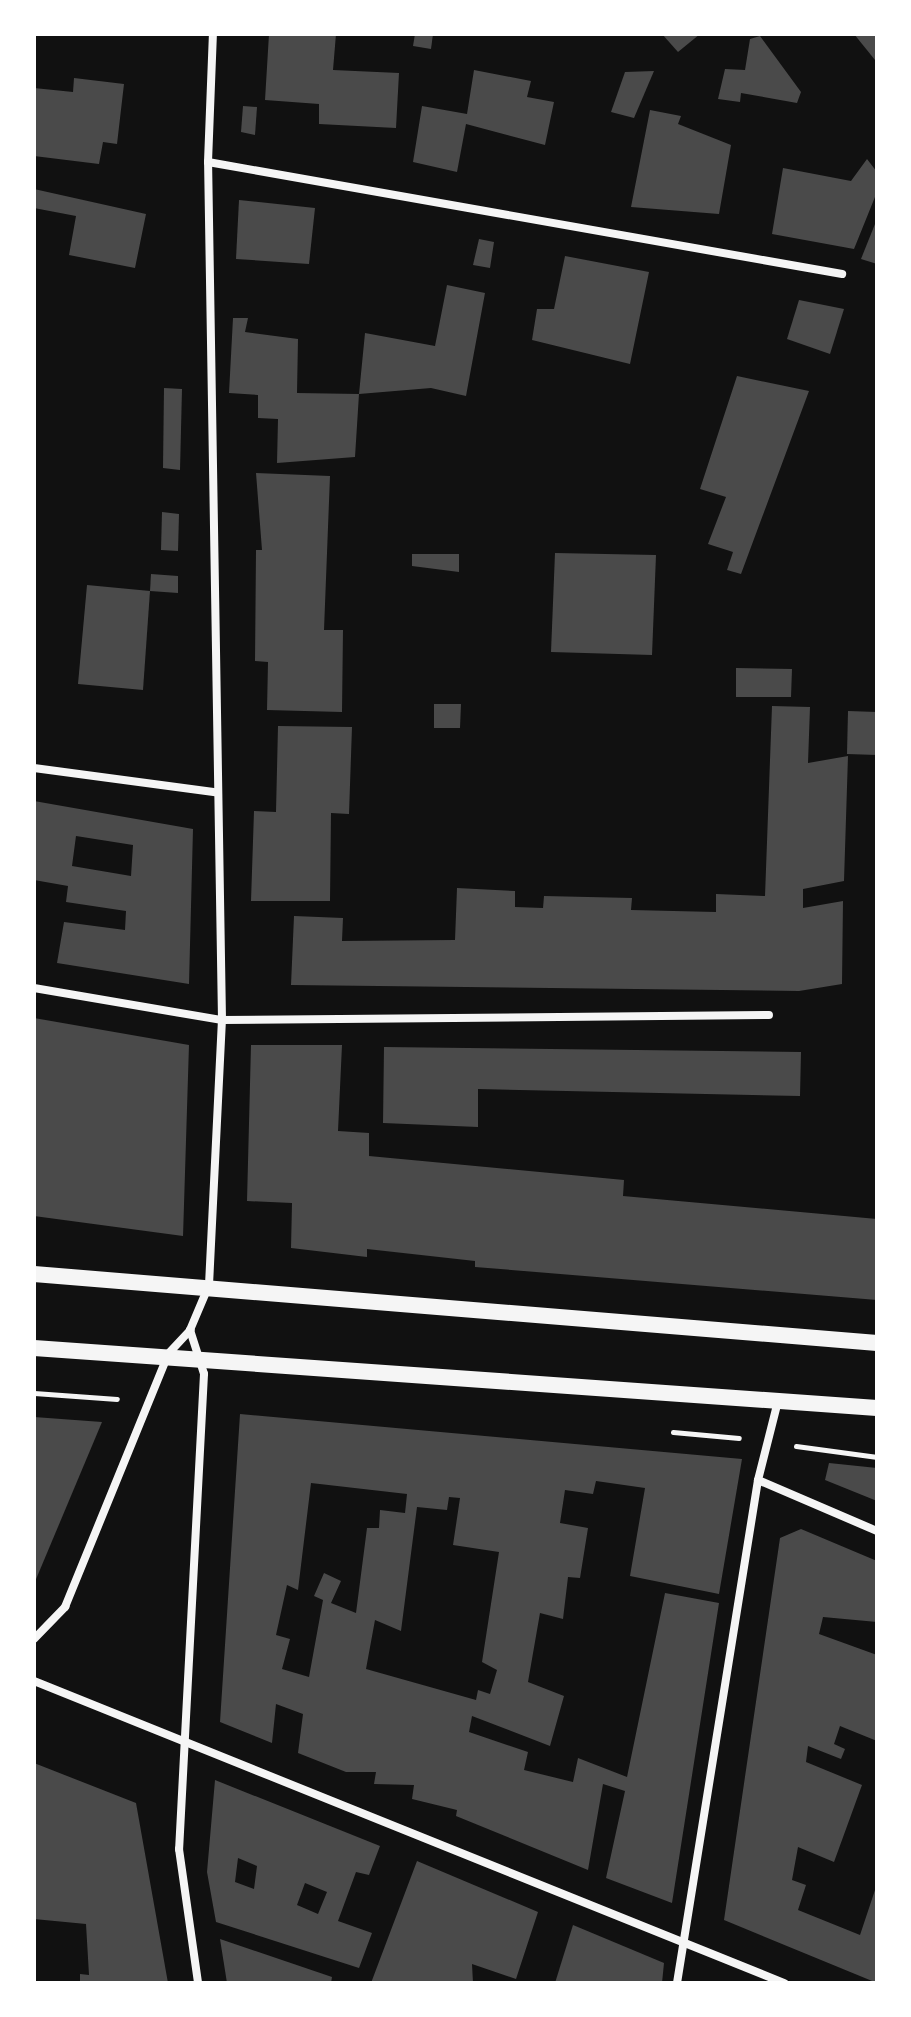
<!DOCTYPE html>
<html>
<head>
<meta charset="utf-8">
<style>
  body { margin:0 }
  #map { position:relative; width:911px; height:2017px; overflow:hidden; background:#111; font-family:"Source Sans 3",sans-serif }
  div>[style] { position:absolute }
  .building>* { inset:0; background:#4a4a4a }
  .path>* { height:5px; margin:-2.5px; padding:0 2.5px; transform-origin:2.5px; border-radius:2.5px; background:#f5f5f5 }
  .minor>* { height:8px; margin:-4px; padding:0 4px; transform-origin:4px; border-radius:4px; background:#f5f5f5 }
  .secondary>* { height:16px; margin:-8px; padding:0 8px; transform-origin:8px; border-radius:8px; background:#f5f5f5 }
  span { translate:-50% -50%; white-space:nowrap; text-align:center; line-height:1.15; -webkit-text-stroke:8px #fff; paint-order:stroke }
  .frame { position:absolute; inset:0; border:36px solid #fff; pointer-events:none }
</style>
</head>
<body>
<div id="map">
  <div class="building">
    <i style="clip-path:polygon(269px 34px,336px 34px,333px 70px,399px 73px,396px 128px,319px 124px,319px 104px,265px 100px)"></i>
    <i style="clip-path:polygon(415px 34px,433px 34px,431px 49px,413px 46px)"></i>
    <i style="clip-path:polygon(662px 34px,700px 34px,678px 52px)"></i>
    <i style="clip-path:polygon(854px 34px,877px 34px,877px 59px,875px 60px)"></i>
    <i style="clip-path:polygon(760px 36px,801px 92px,797px 103px,741px 93px,740px 102px,718px 99px,725px 69px,745px 70px,750px 39px)"></i>
    <i style="clip-path:polygon(474px 70px,531px 81px,527px 97px,554px 102px,545px 145px,466px 124px,457px 172px,413px 162px,422px 106px,467px 114px)"></i>
    <i style="clip-path:polygon(654px 71px,634px 118px,611px 112px,625px 72px)"></i>
    <i style="clip-path:polygon(74px 78px,124px 84px,117px 144px,103px 142px,99px 164px,34px 156px,34px 88px,73px 92px)"></i>
    <i style="clip-path:polygon(243px 106px,257px 107px,255px 135px,241px 132px)"></i>
    <i style="clip-path:polygon(650px 110px,681px 116px,678px 124px,731px 145px,719px 214px,631px 207px)"></i>
    <i style="clip-path:polygon(867px 159px,877px 172px,877px 192px,854px 249px,772px 234px,783px 168px,851px 181px)"></i>
    <i style="clip-path:polygon(34px 189px,146px 214px,135px 268px,69px 255px,76px 216px,34px 208px)"></i>
    <i style="clip-path:polygon(239px 200px,315px 208px,309px 264px,236px 259px)"></i>
    <i style="clip-path:polygon(877px 219px,877px 264px,861px 259px)"></i>
    <i style="clip-path:polygon(479px 239px,494px 242px,490px 268px,473px 265px)"></i>
    <i style="clip-path:polygon(565px 256px,649px 272px,630px 364px,532px 340px,537px 309px,554px 309px)"></i>
    <i style="clip-path:polygon(447px 285px,485px 293px,466px 396px,431px 388px,359px 394px,365px 333px,435px 346px)"></i>
    <i style="clip-path:polygon(799px 300px,844px 309px,830px 354px,787px 339px)"></i>
    <i style="clip-path:polygon(233px 318px,248px 318px,245px 332px,298px 339px,297px 393px,359px 394px,355px 457px,277px 463px,278px 419px,258px 418px,258px 395px,229px 393px)"></i>
    <i style="clip-path:polygon(737px 376px,809px 391px,741px 574px,727px 570px,733px 552px,708px 544px,726px 497px,700px 489px)"></i>
    <i style="clip-path:polygon(164px 388px,182px 389px,180px 470px,163px 468px)"></i>
    <i style="clip-path:polygon(256px 473px,330px 476px,324px 630px,343px 630px,342px 712px,267px 710px,268px 662px,255px 661px,256px 550px,262px 550px)"></i>
    <i style="clip-path:polygon(162px 512px,179px 514px,178px 551px,161px 550px)"></i>
    <i style="clip-path:polygon(555px 553px,656px 555px,652px 655px,551px 652px)"></i>
    <i style="clip-path:polygon(412px 554px,459px 554px,459px 572px,412px 566px)"></i>
    <i style="clip-path:polygon(151px 574px,178px 576px,178px 593px,150px 591px)"></i>
    <i style="clip-path:polygon(87px 585px,150px 591px,143px 690px,78px 684px)"></i>
    <i style="clip-path:polygon(736px 668px,792px 669px,791px 697px,736px 697px)"></i>
    <i style="clip-path:polygon(434px 704px,461px 704px,460px 728px,434px 728px)"></i>
    <i style="clip-path:polygon(772px 706px,810px 707px,808px 763px,848px 756px,844px 881px,803px 889px,803px 908px,843px 901px,842px 984px,799px 991px,291px 985px,294px 916px,343px 918px,342px 941px,455px 940px,457px 888px,515px 891px,515px 907px,543px 908px,544px 896px,632px 898px,631px 910px,716px 912px,716px 894px,765px 896px)"></i>
    <i style="clip-path:polygon(848px 711px,877px 712px,877px 755px,847px 754px)"></i>
    <i style="clip-path:polygon(278px 726px,352px 727px,349px 814px,331px 813px,330px 901px,251px 901px,254px 811px,276px 812px)"></i>
    <i style="clip-path:polygon(evenodd,34px 801px,193px 829px,189px 984px,57px 963px,64px 922px,125px 930px,126px 911px,66px 902px,68px 886px,34px 880px,34px 801px,76px 836px,133px 845px,131px 876px,72px 866px,76px 836px)"></i>
    <i style="clip-path:polygon(34px 1018px,189px 1045px,183px 1236px,34px 1216px)"></i>
    <i style="clip-path:polygon(251px 1045px,342px 1045px,338px 1131px,369px 1133px,369px 1156px,624px 1180px,623px 1196px,877px 1219px,877px 1300px,475px 1267px,475px 1261px,367px 1249px,367px 1257px,291px 1248px,292px 1203px,247px 1201px)"></i>
    <i style="clip-path:polygon(384px 1047px,801px 1052px,800px 1096px,478px 1089px,478px 1127px,383px 1123px)"></i>
    <i style="clip-path:polygon(evenodd,240px 1414px,742px 1459px,719px 1594px,630px 1576px,645px 1488px,596px 1481px,593px 1494px,565px 1490px,560px 1523px,588px 1528px,580px 1578px,568px 1577px,563px 1619px,540px 1613px,528px 1682px,564px 1696px,550px 1746px,472px 1716px,469px 1732px,528px 1752px,524px 1770px,573px 1782px,578px 1758px,627px 1777px,665px 1593px,719px 1603px,672px 1903px,606px 1878px,625px 1791px,603px 1784px,588px 1870px,456px 1816px,457px 1810px,412px 1799px,414px 1785px,374px 1784px,376px 1772px,346px 1772px,298px 1753px,303px 1714px,276px 1704px,272px 1743px,220px 1722px,240px 1414px,311px 1483px,407px 1494px,405px 1513px,380px 1510px,379px 1528px,367px 1528px,356px 1613px,331px 1603px,341px 1581px,324px 1573px,314px 1596px,323px 1600px,309px 1677px,282px 1669px,290px 1639px,276px 1635px,287px 1585px,298px 1590px,311px 1483px,240px 1414px,449px 1497px,460px 1498px,453px 1545px,499px 1552px,482px 1662px,497px 1670px,490px 1694px,478px 1690px,476px 1700px,366px 1669px,375px 1620px,401px 1631px,417px 1507px,447px 1510px,449px 1497px)"></i>
    <i style="clip-path:polygon(34px 1417px,102px 1422px,34px 1584px)"></i>
    <i style="clip-path:polygon(829px 1463px,877px 1468px,877px 1501px,825px 1480px)"></i>
    <i style="clip-path:polygon(801px 1529px,877px 1561px,877px 1622px,823px 1617px,819px 1634px,877px 1655px,877px 1741px,840px 1726px,834px 1744px,845px 1749px,841px 1759px,808px 1746px,806px 1762px,862px 1785px,834px 1862px,798px 1847px,792px 1880px,806px 1885px,798px 1910px,860px 1935px,877px 1884px,877px 1983px,724px 1920px,780px 1538px)"></i>
    <i style="clip-path:polygon(34px 1763px,136px 1803px,168px 1983px,80px 1983px,80px 1974px,89px 1975px,86px 1924px,34px 1919px)"></i>
    <i style="clip-path:polygon(evenodd,215px 1780px,380px 1846px,369px 1875px,356px 1872px,338px 1921px,372px 1933px,359px 1968px,216px 1922px,207px 1872px,215px 1780px,238px 1858px,257px 1866px,254px 1889px,235px 1882px,238px 1858px,215px 1780px,305px 1883px,327px 1892px,318px 1914px,297px 1905px,305px 1883px)"></i>
    <i style="clip-path:polygon(417px 1861px,538px 1912px,516px 1979px,472px 1964px,473px 1983px,371px 1983px)"></i>
    <i style="clip-path:polygon(573px 1925px,664px 1963px,662px 1983px,555px 1983px)"></i>
    <i style="clip-path:polygon(220px 1939px,332px 1977px,331px 1983px,227px 1983px)"></i>
  </div>
  <div class="path">
    <i style="left:34px;top:1393px;width:83px;rotate:4.1deg"></i>
    <i style="left:673px;top:1432px;width:66px;rotate:5.2deg"></i>
    <i style="left:796px;top:1446px;width:82px;rotate:7.7deg"></i>
  </div>
  <div class="minor">
    <i style="left:208px;top:162px;width:644px;rotate:10.02deg"></i>
    <i style="left:34px;top:768px;width:183px;rotate:7.6deg"></i>
    <i style="left:34px;top:988px;width:191px;rotate:9.7deg"></i>
    <i style="left:222px;top:1020px;width:547px;rotate:-0.52deg"></i>
    <i style="left:190px;top:1330px;width:46px;rotate:72.3deg"></i>
    <i style="left:204px;top:1374px;width:476px;rotate:93deg"></i>
    <i style="left:179px;top:1849px;width:135px;rotate:81.9deg"></i>
    <i style="left:758px;top:1480px;width:129px;rotate:23.2deg"></i>
    <i style="left:34px;top:1639px;width:45px;rotate:-45.9deg"></i>
    <i style="left:65px;top:1607px;width:273px;rotate:-67.8deg"></i>
    <i style="left:168px;top:1354px;width:33px;rotate:-47deg"></i>
    <i style="left:190px;top:1330px;width:49px;rotate:-67.1deg"></i>
    <i style="left:209px;top:1285px;width:265px;rotate:-87.2deg"></i>
    <i style="left:222px;top:1020px;width:858px;rotate:-90.93deg"></i>
    <i style="left:208px;top:162px;width:128px;rotate:-87.8deg"></i>
    <i style="left:34px;top:1681px;width:809px;rotate:21.93deg"></i>
    <i style="left:677px;top:1983px;width:509px;rotate:-80.85deg"></i>
    <i style="left:758px;top:1480px;width:81px;rotate:-75.8deg"></i>
  </div>
  <div class="secondary">
    <i style="left:34px;top:1274px;width:846px;rotate:4.68deg"></i>
    <i style="left:34px;top:1348px;width:845px;rotate:4.07deg"></i>
  </div>
  <div class="frame"></div>
</div>
</body>
</html>
